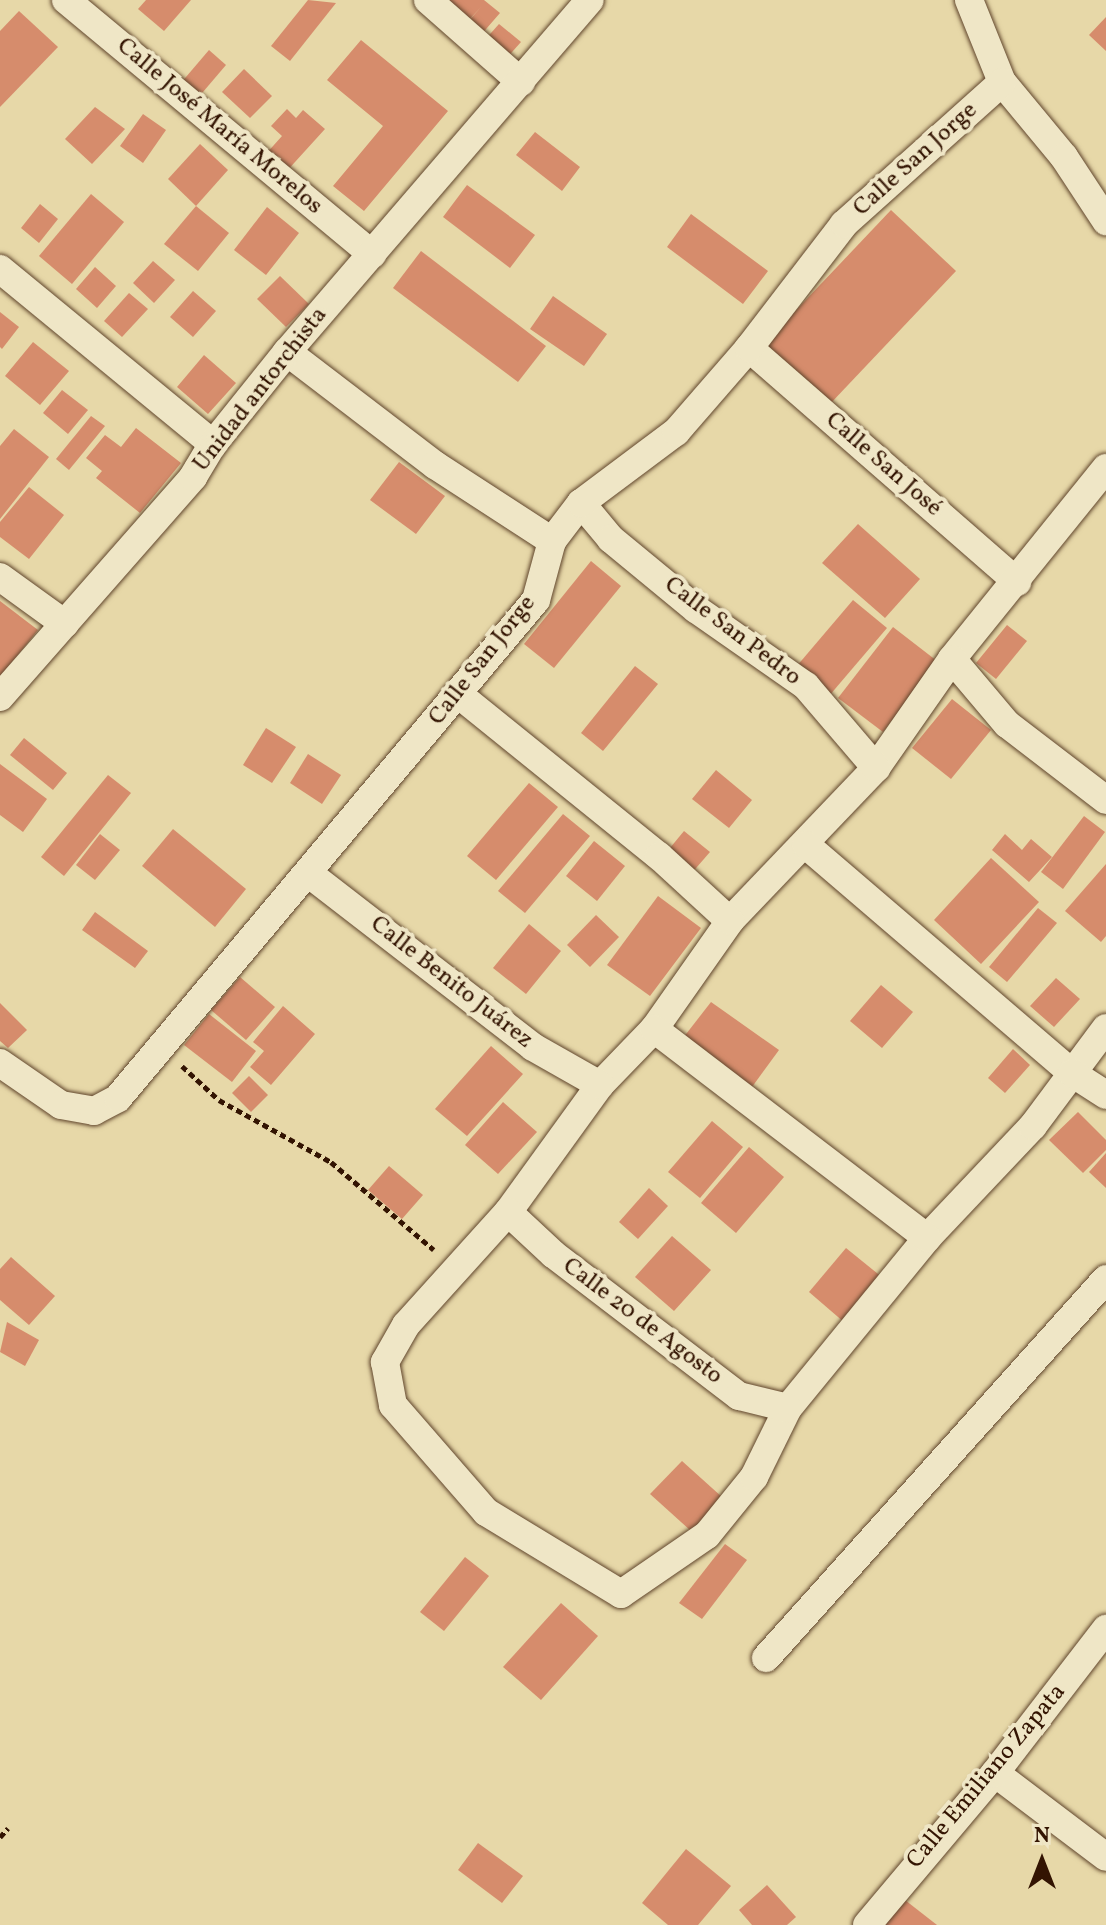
<!DOCTYPE html>
<html>
<head>
<meta charset="utf-8">
<style>
  body { margin:0 }
  #map { position:relative; width:1106px; height:1925px; overflow:hidden; background:#e7d8a8; font-family:Vollkorn,serif }
  div>[style] { position:absolute }
  .building>* { inset:0; background:#d68c6c }
  .path>* { height:5px; margin-top:-2.5px; transform-origin:0; background:repeating-linear-gradient(90deg,#331402 0 6px,transparent 0 10px) }
  .roads { filter:drop-shadow(0 0 2px #60452c) drop-shadow(0 0 2px #60452c) }
  .street>* { height:28px; margin:-14px; padding:0 14px; transform-origin:14px; border-radius:14px; background:#efe6c6 }
  span { translate:-50% -50%; white-space:nowrap; text-align:center; line-height:1.15; -webkit-text-stroke:8px #efe6c6; paint-order:stroke }
  .street-label { font-size:24px; color:#331402 }
  .north { position:absolute; left:1002px; top:1821px; width:80px; height:80px; -webkit-text-stroke:6px #efe6c6; paint-order:stroke; rotate:0deg; font-size:22px; font-weight:700; line-height:32px; text-align:center; color:#331402 }
  .north::after { content:''; display:block; margin:auto; width:28px; height:36px; background:#331402; clip-path:polygon(50% 0,100% 100%,50% 72%,0 100%) }
</style>
</head>
<body>
<div id="map">
  <div class="building">
    <i style="clip-path:polygon(146px 0,191px 0,164px 31px,138px 9px)"></i>
    <i style="clip-path:polygon(308px 0,336px 3px,290px 61px,271px 46px)"></i>
    <i style="clip-path:polygon(444px 0,484px 0,500px 13px,480px 36px,466px 24px,481px 7px,468px 21px)"></i>
    <i style="clip-path:polygon(19px 11px,58px 47px,0 107px,0 31px)"></i>
    <i style="clip-path:polygon(1106px 17px,1106px 51px,1089px 35px)"></i>
    <i style="clip-path:polygon(499px 24px,521px 42px,504px 61px,483px 42px)"></i>
    <i style="clip-path:polygon(361px 40px,448px 111px,364px 211px,333px 186px,383px 126px,327px 80px)"></i>
    <i style="clip-path:polygon(209px 50px,226px 65px,197px 99px,180px 84px)"></i>
    <i style="clip-path:polygon(244px 69px,272px 96px,250px 118px,222px 92px)"></i>
    <i style="clip-path:polygon(95px 107px,125px 129px,92px 164px,65px 139px)"></i>
    <i style="clip-path:polygon(287px 109px,296px 118px,303px 110px,325px 129px,285px 173px,265px 155px,282px 136px,271px 126px)"></i>
    <i style="clip-path:polygon(143px 114px,166px 130px,143px 163px,120px 146px)"></i>
    <i style="clip-path:polygon(535px 132px,580px 167px,562px 191px,516px 155px)"></i>
    <i style="clip-path:polygon(200px 144px,228px 170px,196px 206px,168px 179px)"></i>
    <i style="clip-path:polygon(467px 185px,535px 235px,510px 268px,443px 217px)"></i>
    <i style="clip-path:polygon(91px 194px,124px 222px,72px 284px,39px 256px)"></i>
    <i style="clip-path:polygon(40px 204px,58px 219px,39px 243px,21px 228px)"></i>
    <i style="clip-path:polygon(196px 206px,229px 233px,198px 271px,164px 244px)"></i>
    <i style="clip-path:polygon(267px 207px,299px 233px,266px 275px,234px 250px)"></i>
    <i style="clip-path:polygon(891px 210px,956px 271px,830px 404px,765px 343px)"></i>
    <i style="clip-path:polygon(691px 214px,768px 271px,743px 304px,667px 247px)"></i>
    <i style="clip-path:polygon(421px 251px,546px 346px,518px 382px,393px 288px)"></i>
    <i style="clip-path:polygon(153px 261px,175px 280px,154px 303px,133px 283px)"></i>
    <i style="clip-path:polygon(95px 267px,116px 286px,97px 308px,76px 289px)"></i>
    <i style="clip-path:polygon(280px 276px,309px 304px,286px 327px,257px 299px)"></i>
    <i style="clip-path:polygon(193px 291px,216px 311px,193px 337px,170px 317px)"></i>
    <i style="clip-path:polygon(129px 293px,148px 309px,122px 337px,104px 321px)"></i>
    <i style="clip-path:polygon(553px 296px,607px 334px,584px 366px,530px 329px)"></i>
    <i style="clip-path:polygon(0 312px,19px 327px,2px 349px,0 347px)"></i>
    <i style="clip-path:polygon(33px 342px,69px 371px,40px 405px,5px 376px)"></i>
    <i style="clip-path:polygon(204px 355px,236px 383px,208px 414px,177px 387px)"></i>
    <i style="clip-path:polygon(62px 390px,88px 410px,68px 434px,43px 413px)"></i>
    <i style="clip-path:polygon(91px 416px,105px 426px,69px 470px,56px 459px)"></i>
    <i style="clip-path:polygon(136px 428px,181px 463px,140px 513px,96px 478px,102px 471px,86px 458px,105px 435px,121px 447px)"></i>
    <i style="clip-path:polygon(14px 429px,49px 457px,0 519px,0 446px)"></i>
    <i style="clip-path:polygon(399px 462px,445px 496px,416px 534px,370px 500px)"></i>
    <i style="clip-path:polygon(29px 487px,64px 515px,29px 559px,0 537px,0 522px)"></i>
    <i style="clip-path:polygon(858px 524px,920px 579px,885px 618px,822px 563px)"></i>
    <i style="clip-path:polygon(591px 561px,621px 586px,554px 668px,524px 644px)"></i>
    <i style="clip-path:polygon(853px 600px,887px 628px,829px 696px,796px 667px)"></i>
    <i style="clip-path:polygon(0 601px,38px 630px,0 677px)"></i>
    <i style="clip-path:polygon(1007px 625px,1027px 641px,996px 679px,976px 663px)"></i>
    <i style="clip-path:polygon(893px 627px,937px 661px,883px 732px,838px 698px)"></i>
    <i style="clip-path:polygon(635px 666px,658px 684px,603px 751px,581px 733px)"></i>
    <i style="clip-path:polygon(952px 699px,991px 730px,951px 779px,912px 748px)"></i>
    <i style="clip-path:polygon(266px 728px,296px 747px,272px 783px,243px 765px)"></i>
    <i style="clip-path:polygon(24px 738px,67px 773px,53px 790px,10px 755px)"></i>
    <i style="clip-path:polygon(308px 754px,341px 775px,322px 804px,290px 783px)"></i>
    <i style="clip-path:polygon(0 764px,47px 799px,23px 832px,0 815px)"></i>
    <i style="clip-path:polygon(716px 770px,752px 800px,729px 828px,692px 799px)"></i>
    <i style="clip-path:polygon(108px 775px,131px 793px,64px 876px,41px 857px)"></i>
    <i style="clip-path:polygon(529px 783px,558px 807px,496px 880px,467px 856px)"></i>
    <i style="clip-path:polygon(563px 814px,590px 836px,525px 913px,498px 891px)"></i>
    <i style="clip-path:polygon(1084px 816px,1105px 832px,1063px 889px,1041px 872px)"></i>
    <i style="clip-path:polygon(173px 829px,246px 889px,215px 927px,142px 866px)"></i>
    <i style="clip-path:polygon(684px 831px,710px 852px,690px 875px,665px 854px)"></i>
    <i style="clip-path:polygon(100px 834px,120px 850px,95px 880px,76px 865px)"></i>
    <i style="clip-path:polygon(1005px 834px,1022px 850px,1031px 839px,1052px 857px,1029px 882px,992px 850px)"></i>
    <i style="clip-path:polygon(594px 841px,625px 866px,597px 901px,566px 876px)"></i>
    <i style="clip-path:polygon(991px 858px,1039px 902px,981px 964px,934px 920px)"></i>
    <i style="clip-path:polygon(1106px 864px,1106px 936px,1101px 942px,1065px 911px)"></i>
    <i style="clip-path:polygon(658px 896px,701px 928px,650px 996px,607px 965px)"></i>
    <i style="clip-path:polygon(1038px 908px,1057px 923px,1007px 982px,989px 967px)"></i>
    <i style="clip-path:polygon(95px 912px,148px 951px,135px 968px,82px 930px)"></i>
    <i style="clip-path:polygon(596px 915px,619px 937px,590px 967px,567px 945px)"></i>
    <i style="clip-path:polygon(529px 924px,561px 951px,526px 994px,493px 968px)"></i>
    <i style="clip-path:polygon(240px 977px,275px 1007px,246px 1040px,211px 1010px)"></i>
    <i style="clip-path:polygon(1056px 978px,1080px 999px,1054px 1027px,1030px 1006px)"></i>
    <i style="clip-path:polygon(881px 985px,913px 1012px,882px 1048px,850px 1021px)"></i>
    <i style="clip-path:polygon(711px 1002px,779px 1050px,752px 1087px,683px 1038px)"></i>
    <i style="clip-path:polygon(0 1003px,27px 1030px,8px 1048px,0 1041px)"></i>
    <i style="clip-path:polygon(283px 1006px,315px 1034px,271px 1085px,250px 1067px,264px 1051px,253px 1042px)"></i>
    <i style="clip-path:polygon(209px 1014px,256px 1051px,232px 1082px,184px 1045px)"></i>
    <i style="clip-path:polygon(491px 1046px,523px 1074px,467px 1136px,435px 1109px)"></i>
    <i style="clip-path:polygon(1013px 1049px,1030px 1065px,1005px 1093px,988px 1078px)"></i>
    <i style="clip-path:polygon(249px 1076px,268px 1095px,251px 1112px,232px 1093px)"></i>
    <i style="clip-path:polygon(503px 1102px,537px 1132px,498px 1174px,465px 1145px)"></i>
    <i style="clip-path:polygon(1078px 1112px,1106px 1140px,1106px 1150px,1083px 1173px,1049px 1140px)"></i>
    <i style="clip-path:polygon(712px 1121px,743px 1147px,700px 1198px,668px 1172px)"></i>
    <i style="clip-path:polygon(749px 1147px,784px 1177px,736px 1233px,701px 1203px)"></i>
    <i style="clip-path:polygon(1106px 1153px,1106px 1188px,1089px 1172px)"></i>
    <i style="clip-path:polygon(389px 1166px,423px 1195px,402px 1219px,368px 1190px)"></i>
    <i style="clip-path:polygon(649px 1188px,668px 1206px,638px 1239px,619px 1222px)"></i>
    <i style="clip-path:polygon(672px 1236px,711px 1270px,674px 1311px,635px 1277px)"></i>
    <i style="clip-path:polygon(846px 1248px,883px 1278px,845px 1323px,809px 1292px)"></i>
    <i style="clip-path:polygon(11px 1257px,55px 1296px,29px 1325px,0 1300px,0 1269px)"></i>
    <i style="clip-path:polygon(7px 1322px,39px 1340px,25px 1366px,0 1352px)"></i>
    <i style="clip-path:polygon(682px 1461px,722px 1497px,691px 1531px,650px 1494px)"></i>
    <i style="clip-path:polygon(725px 1544px,747px 1560px,702px 1619px,679px 1603px)"></i>
    <i style="clip-path:polygon(465px 1557px,489px 1576px,444px 1631px,420px 1612px)"></i>
    <i style="clip-path:polygon(561px 1603px,598px 1636px,541px 1700px,503px 1667px)"></i>
    <i style="clip-path:polygon(478px 1843px,523px 1876px,502px 1903px,458px 1870px)"></i>
    <i style="clip-path:polygon(686px 1849px,731px 1886px,698px 1925px,668px 1925px,642px 1903px)"></i>
    <i style="clip-path:polygon(767px 1885px,796px 1917px,787px 1925px,752px 1925px,739px 1910px)"></i>
    <i style="clip-path:polygon(905px 1900px,937px 1925px,884px 1925px)"></i>
  </div>
  <div class="path">
    <i style="left:182px;top:1066px;width:50px;rotate:42.6deg"></i>
    <i style="left:219px;top:1100px;width:128px;rotate:29deg"></i>
    <i style="left:331px;top:1162px;width:135px;rotate:40.5deg"></i>
    <i style="left:0;top:1837px;width:12px;rotate:-48deg"></i>
  </div>
  <div class="roads">
    <div class="street">
      <i style="left:66px;top:0;width:398px;rotate:39.7deg"></i>
      <i style="left:428px;top:0;width:124px;rotate:41.4deg"></i>
      <i style="left:969px;top:0;width:88px;rotate:68.1deg"></i>
      <i style="left:1002px;top:82px;width:97px;rotate:50.4deg"></i>
      <i style="left:1064px;top:157px;width:77px;rotate:56.7deg"></i>
      <i style="left:0;top:269px;width:276px;rotate:39.4deg"></i>
      <i style="left:749px;top:348px;width:356px;rotate:41.1deg"></i>
      <i style="left:287px;top:352px;width:186px;rotate:37.4deg"></i>
      <i style="left:435px;top:465px;width:140px;rotate:33deg"></i>
      <i style="left:1106px;top:468px;width:245px;rotate:128.9deg"></i>
      <i style="left:952px;top:659px;width:133px;rotate:124.9deg"></i>
      <i style="left:876px;top:768px;width:211px;rotate:133.7deg"></i>
      <i style="left:730px;top:921px;width:132px;rotate:125.1deg"></i>
      <i style="left:654px;top:1029px;width:78px;rotate:134deg"></i>
      <i style="left:600px;top:1085px;width:157px;rotate:125.9deg"></i>
      <i style="left:508px;top:1212px;width:152px;rotate:132.1deg"></i>
      <i style="left:406px;top:1325px;width:43px;rotate:119.6deg"></i>
      <i style="left:385px;top:1362px;width:44px;rotate:79.5deg"></i>
      <i style="left:393px;top:1405px;width:142px;rotate:49deg"></i>
      <i style="left:486px;top:1512px;width:158px;rotate:31.3deg"></i>
      <i style="left:621px;top:1594px;width:104px;rotate:-34.5deg"></i>
      <i style="left:707px;top:1535px;width:75px;rotate:-51deg"></i>
      <i style="left:754px;top:1477px;width:77px;rotate:-63.8deg"></i>
      <i style="left:788px;top:1408px;width:220px;rotate:-50.7deg"></i>
      <i style="left:927px;top:1238px;width:154px;rotate:-46.6deg"></i>
      <i style="left:1033px;top:1126px;width:122px;rotate:-53.3deg"></i>
      <i style="left:581px;top:503px;width:47px;rotate:50.2deg"></i>
      <i style="left:611px;top:539px;width:110px;rotate:39.5deg"></i>
      <i style="left:696px;top:609px;width:134px;rotate:35deg"></i>
      <i style="left:806px;top:686px;width:108px;rotate:49.5deg"></i>
      <i style="left:0;top:577px;width:80px;rotate:35.9deg"></i>
      <i style="left:952px;top:659px;width:85px;rotate:49.8deg"></i>
      <i style="left:1007px;top:724px;width:125px;rotate:37.5deg"></i>
      <i style="left:458px;top:694px;width:258px;rotate:38.9deg"></i>
      <i style="left:659px;top:856px;width:96px;rotate:42.5deg"></i>
      <i style="left:0;top:697px;width:293px;rotate:-48.7deg"></i>
      <i style="left:193px;top:477px;width:39px;rotate:-59deg"></i>
      <i style="left:213px;top:444px;width:118px;rotate:-51.2deg"></i>
      <i style="left:287px;top:352px;width:464px;rotate:-49.3deg"></i>
      <i style="left:806px;top:845px;width:350px;rotate:40.6deg"></i>
      <i style="left:1072px;top:1073px;width:40px;rotate:32.9deg"></i>
      <i style="left:308px;top:873px;width:284px;rotate:37.7deg"></i>
      <i style="left:533px;top:1047px;width:77px;rotate:29.6deg"></i>
      <i style="left:654px;top:1029px;width:344px;rotate:37.4deg"></i>
      <i style="left:0;top:1063px;width:74px;rotate:34.5deg"></i>
      <i style="left:61px;top:1105px;width:34px;rotate:10deg"></i>
      <i style="left:94px;top:1111px;width:27px;rotate:-28deg"></i>
      <i style="left:118px;top:1098px;width:650px;rotate:-49.99deg"></i>
      <i style="left:536px;top:600px;width:61px;rotate:-74.8deg"></i>
      <i style="left:552px;top:541px;width:48px;rotate:-52.7deg"></i>
      <i style="left:581px;top:503px;width:119px;rotate:-36.8deg"></i>
      <i style="left:676px;top:432px;width:111px;rotate:-49deg"></i>
      <i style="left:749px;top:348px;width:156px;rotate:-52.5deg"></i>
      <i style="left:844px;top:224px;width:212px;rotate:-41.9deg"></i>
      <i style="left:508px;top:1212px;width:62px;rotate:43deg"></i>
      <i style="left:553px;top:1254px;width:234px;rotate:37.4deg"></i>
      <i style="left:739px;top:1396px;width:50px;rotate:13.8deg"></i>
      <i style="left:766px;top:1658px;width:509px;rotate:-48.1deg"></i>
      <i style="left:995px;top:1773px;width:139px;rotate:37.1deg"></i>
      <i style="left:867px;top:1925px;width:199px;rotate:-49.9deg"></i>
      <i style="left:995px;top:1773px;width:182px;rotate:-52.4deg"></i>
    </div>
  </div>
  <div class="street-label">
    <span style="left:219px;top:127px;rotate:40deg">Calle José María Morelos</span>
    <span style="left:916px;top:160px;rotate:-42deg">Calle San Jorge</span>
    <span style="left:261px;top:390px;rotate:-52deg">Unidad antorchista</span>
    <span style="left:883px;top:465px;rotate:41deg">Calle San José</span>
    <span style="left:732px;top:632px;rotate:37deg">Calle San Pedro</span>
    <span style="left:483px;top:661px;rotate:-52deg">Calle San Jorge</span>
    <span style="left:451px;top:983px;rotate:38deg">Calle Benito Juárez</span>
    <span style="left:642px;top:1322px;rotate:37deg">Calle 20 de Agosto</span>
    <span style="left:987px;top:1777px;rotate:-50deg">Calle Emiliano Zapata</span>
  </div>
  <div class="north">N</div>
</div>
</body>
</html>
